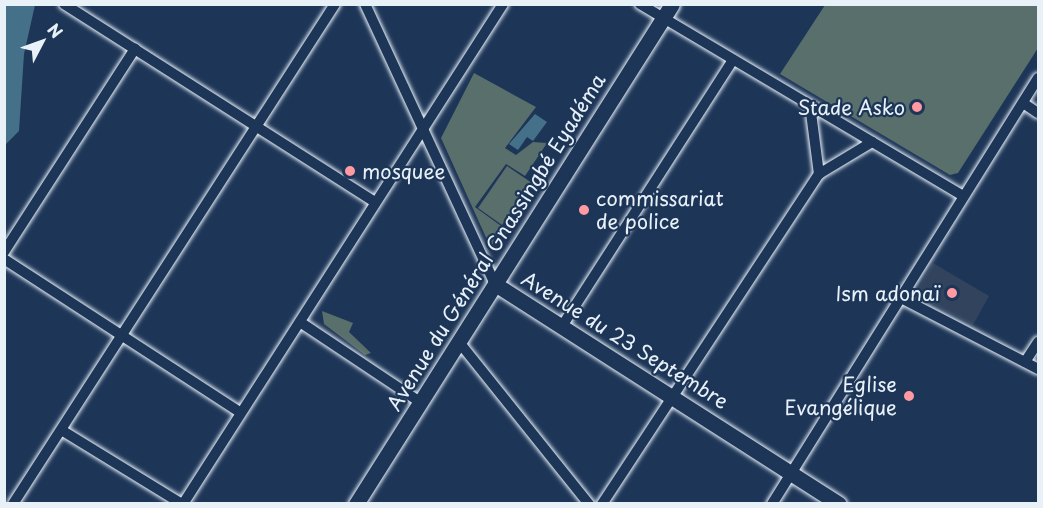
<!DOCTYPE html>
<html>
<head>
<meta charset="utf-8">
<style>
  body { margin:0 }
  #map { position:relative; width:1043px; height:508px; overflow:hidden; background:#1d3557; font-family:"Playpen Sans",sans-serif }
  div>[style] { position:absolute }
  .built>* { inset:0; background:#31435d }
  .green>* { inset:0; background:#596f6b }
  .water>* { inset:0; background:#45708a }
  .roads { filter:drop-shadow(0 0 2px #e8f1f8) drop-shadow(0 0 2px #e8f1f8) }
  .minor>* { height:10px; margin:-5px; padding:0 5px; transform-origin:5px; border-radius:5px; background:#1d3557 }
  .secondary>* { height:15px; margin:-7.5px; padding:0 7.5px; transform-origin:7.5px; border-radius:7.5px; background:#1d3557 }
  .dots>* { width:16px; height:16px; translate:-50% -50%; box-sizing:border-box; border:3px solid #1d3557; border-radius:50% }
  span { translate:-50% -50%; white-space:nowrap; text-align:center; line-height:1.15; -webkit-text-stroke:4.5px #1d3557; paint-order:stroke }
  .poi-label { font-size:20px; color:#e8f1f8 }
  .right { translate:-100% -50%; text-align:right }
  .left { translate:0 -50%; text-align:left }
  .street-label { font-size:20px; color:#e8f1f8 }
  .frame { position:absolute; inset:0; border:6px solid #e8f1f8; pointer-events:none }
  .north { position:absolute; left:12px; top:12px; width:60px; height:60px; -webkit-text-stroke:4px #1d3557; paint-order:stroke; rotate:49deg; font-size:16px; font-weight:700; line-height:24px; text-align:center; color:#e8f1f8 }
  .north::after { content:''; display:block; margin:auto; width:21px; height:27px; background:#e8f1f8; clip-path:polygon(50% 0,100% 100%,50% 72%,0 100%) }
</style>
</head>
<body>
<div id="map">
  <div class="built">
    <i style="clip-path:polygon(933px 263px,989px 296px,973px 325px,923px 299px,918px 289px)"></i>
  </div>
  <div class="green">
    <i style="clip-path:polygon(825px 5px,1038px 5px,1038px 48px,958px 173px,950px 175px,780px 74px)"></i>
    <i style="clip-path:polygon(474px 73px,536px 107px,505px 148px,516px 155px,533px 142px,547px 143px,525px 176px,506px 164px,475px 207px,508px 231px,498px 245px,489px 244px,441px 138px)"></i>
    <i style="clip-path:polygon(507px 166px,532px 183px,502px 225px,478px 208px)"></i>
    <i style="clip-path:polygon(322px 311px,353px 323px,349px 332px,371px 353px,365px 355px,324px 324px)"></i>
  </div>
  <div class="water">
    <i style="clip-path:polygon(5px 4px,35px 5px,24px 54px,19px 131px,5px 145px)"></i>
    <i style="clip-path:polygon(535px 114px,547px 122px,533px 141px,527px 137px,518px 150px,509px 144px)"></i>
  </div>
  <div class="roads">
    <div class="minor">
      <i style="left:64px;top:4px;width:369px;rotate:32.5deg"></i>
      <i style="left:365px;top:4px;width:309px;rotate:65.1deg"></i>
      <i style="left:640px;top:4px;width:374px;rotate:30.7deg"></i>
      <i style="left:1023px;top:103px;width:18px;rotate:34deg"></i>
      <i style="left:810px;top:105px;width:70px;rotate:82.6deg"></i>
      <i style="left:4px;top:252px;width:242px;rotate:-57.2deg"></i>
      <i style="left:4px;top:259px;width:281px;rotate:33deg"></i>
      <i style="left:905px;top:300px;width:150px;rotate:27.4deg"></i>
      <i style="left:300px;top:322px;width:144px;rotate:33.7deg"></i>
      <i style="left:564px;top:323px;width:311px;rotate:-57.3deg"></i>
      <i style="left:459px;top:342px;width:208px;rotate:51.3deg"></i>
      <i style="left:1025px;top:362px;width:24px;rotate:-57deg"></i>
      <i style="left:63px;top:431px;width:140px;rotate:31.5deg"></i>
      <i style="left:13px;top:504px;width:595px;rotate:-57.22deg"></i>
      <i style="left:183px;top:504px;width:594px;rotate:-57.38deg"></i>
      <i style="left:602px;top:504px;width:395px;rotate:-56.7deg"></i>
      <i style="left:819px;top:174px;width:62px;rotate:-31.1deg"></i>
      <i style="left:772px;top:504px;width:502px;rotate:-58.02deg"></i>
    </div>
    <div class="secondary">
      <i style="left:495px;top:284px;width:408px;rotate:32.6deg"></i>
      <i style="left:356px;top:504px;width:591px;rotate:-57.71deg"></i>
    </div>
  </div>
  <div class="dots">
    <i style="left:917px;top:107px;background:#ff9aa2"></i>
    <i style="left:350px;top:171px;background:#ff9aa2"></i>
    <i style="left:584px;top:210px;background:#ff9aa2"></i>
    <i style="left:952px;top:293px;background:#ff9aa2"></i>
    <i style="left:909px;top:396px;background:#ff9aa2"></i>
  </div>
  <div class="poi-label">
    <span class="right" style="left:905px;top:107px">Stade Asko</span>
    <span class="left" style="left:362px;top:171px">mosquee</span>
    <span class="left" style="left:596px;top:210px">commissariat<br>de police</span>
    <span class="right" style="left:940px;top:293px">Ism adonaï</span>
    <span class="right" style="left:897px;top:396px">Eglise<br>Evangélique</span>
  </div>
  <div class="street-label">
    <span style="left:496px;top:242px;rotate:-58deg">Avenue du Général Gnassingbé Eyadéma</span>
    <span style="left:625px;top:340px;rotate:32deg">Avenue du 23 Septembre</span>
  </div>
  <div class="frame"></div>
  <div class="north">N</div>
</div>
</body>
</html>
